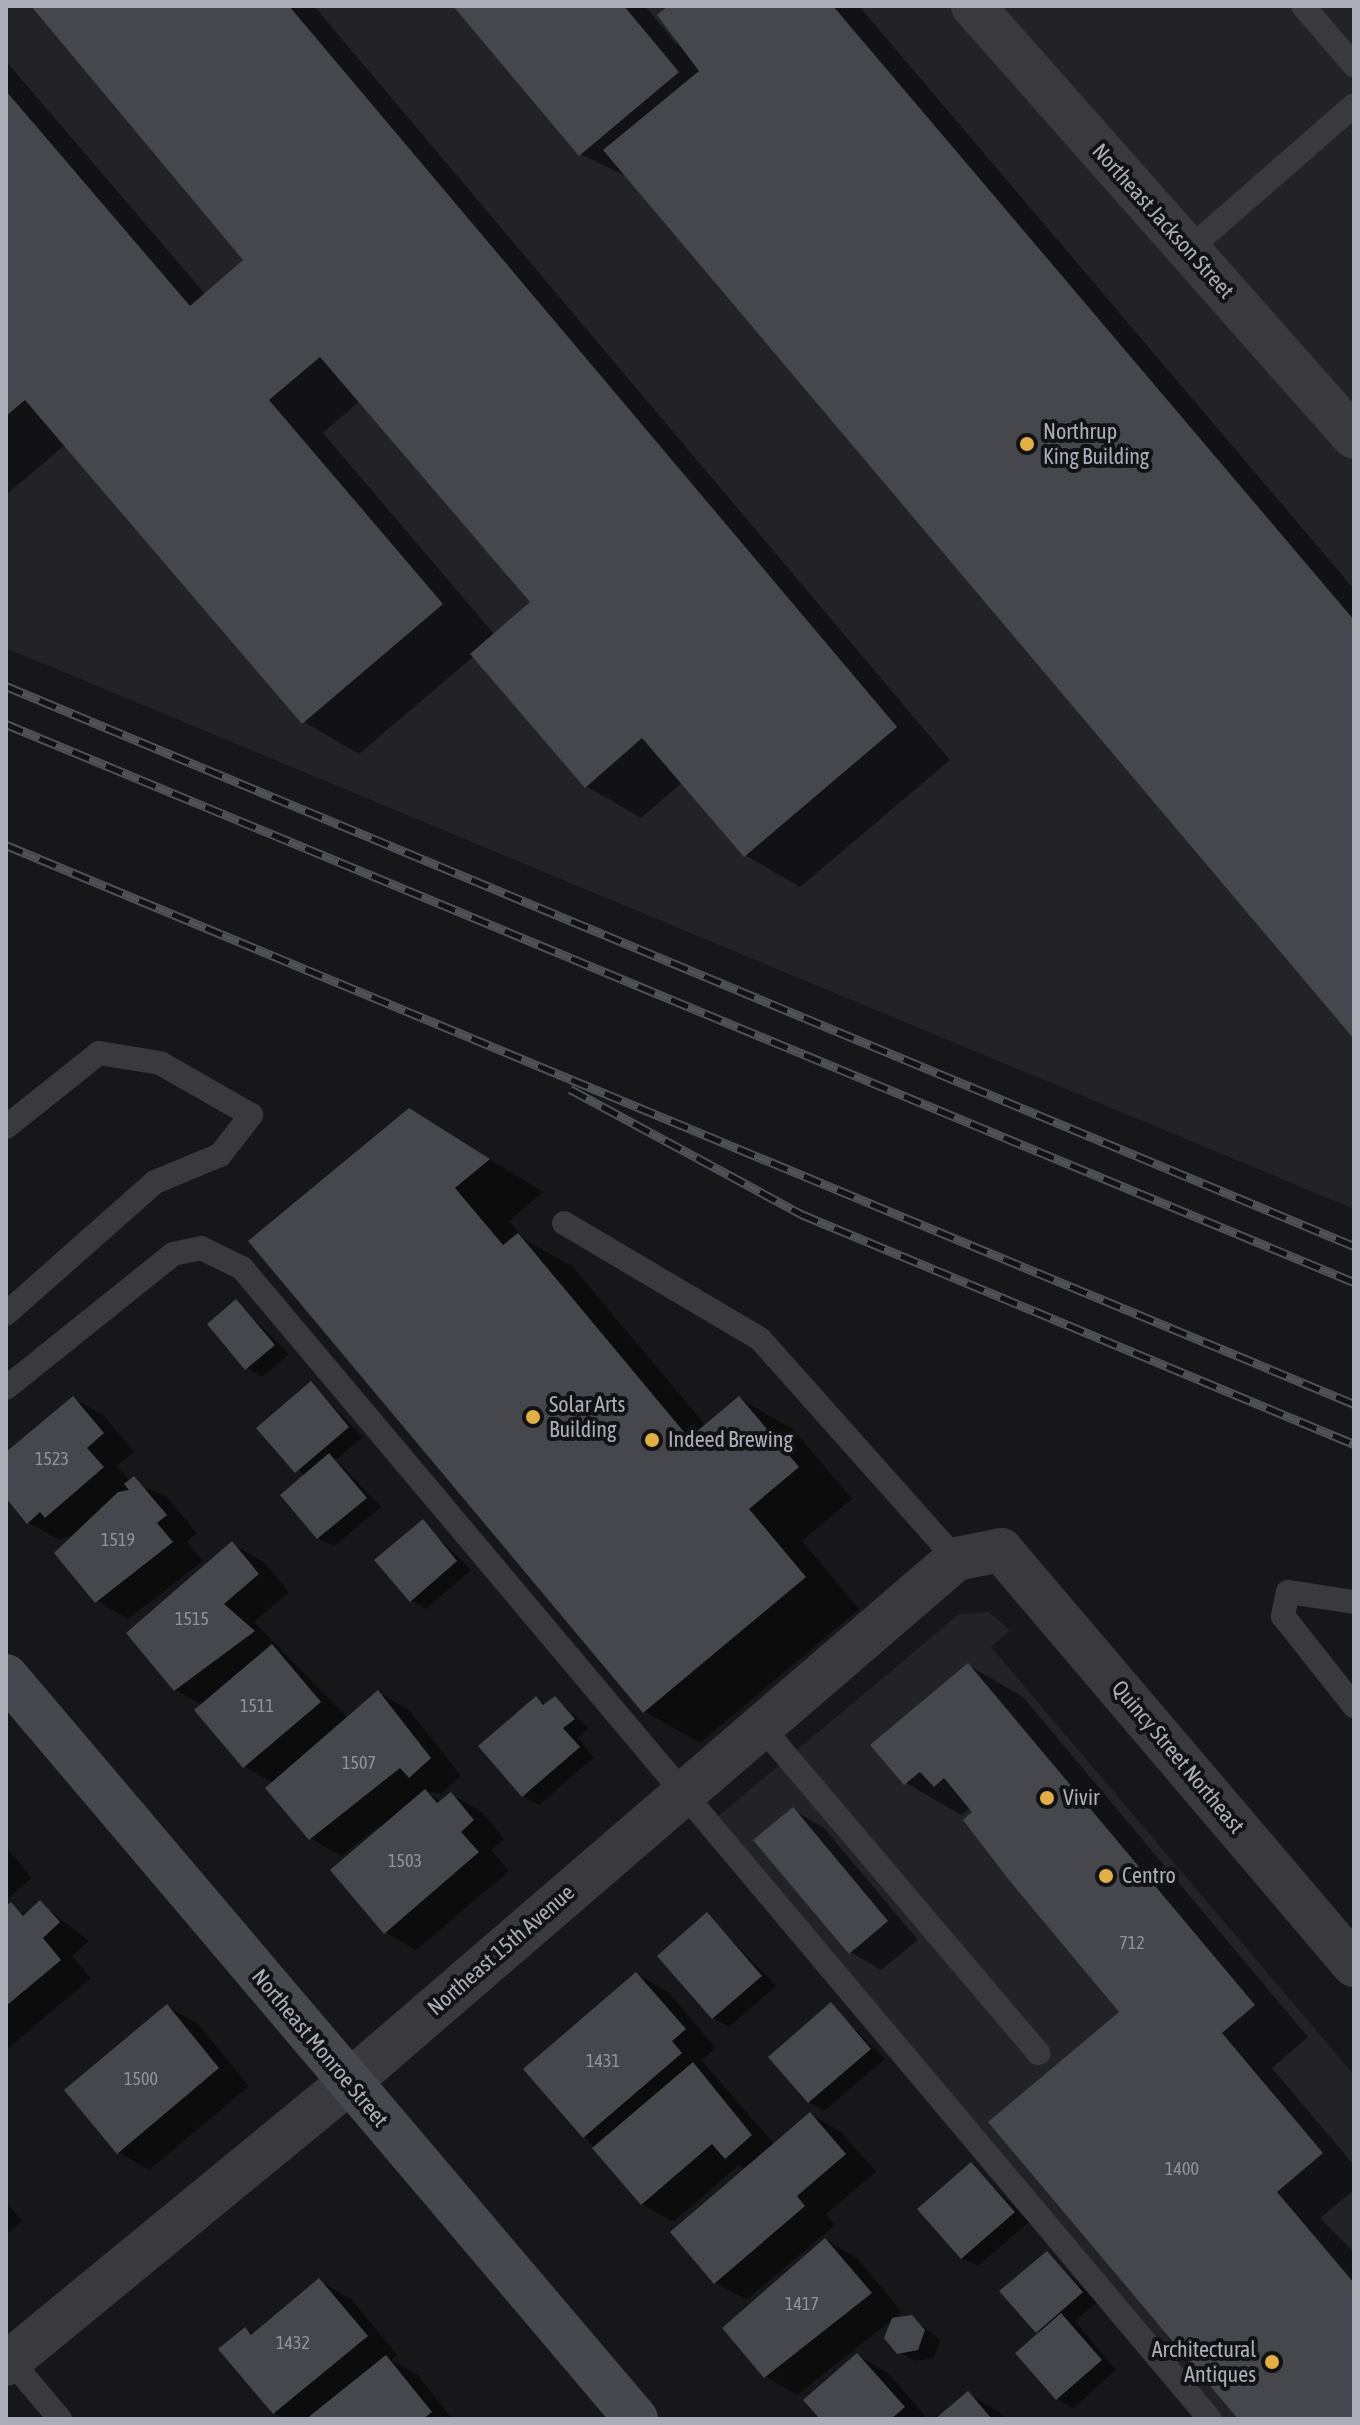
<!DOCTYPE html>
<html>
<head>
<meta charset="utf-8">
<style>
  body { margin:0 }
  #map { position:relative; width:1360px; height:2425px; overflow:hidden; background:#171719; font-family:"Asap Condensed",sans-serif }
  div>[style] { position:absolute }
  .built>* { inset:0; background:#232326 }
  .shadow>* { inset:0; background:#0007 }
  .building>* { inset:0; background:#46474c }
  .lane>* { height:24px; margin:-12px; padding:0 12px; transform-origin:12px; border-radius:12px; background:#39393e }
  .street>* { height:44px; margin:-22px; padding:0 22px; transform-origin:22px; border-radius:22px; background:#39393e }
  .secondary>* { height:44px; margin:-22px; padding:0 22px; transform-origin:22px; border-radius:22px; background:#47484d }
  .rail>* { height:9px; margin-top:-4.5px; transform-origin:0; background:repeating-linear-gradient(90deg,#121214 0 18px,#505156 0 36px); box-sizing:border-box; border-block:2px solid #505156 }
  .dots>* { width:22px; height:22px; translate:-50% -50%; box-sizing:border-box; border:4px solid #121214; border-radius:50% }
  span { translate:-50% -50%; white-space:nowrap; text-align:center; line-height:1.15; -webkit-text-stroke:8px #121214; paint-order:stroke }
  .number-label { font-size:18px; color:#92949d }
  .number-label span { -webkit-text-stroke-width:0 }
  .street-label { font-size:22px; color:#abaeb8 }
  .poi-label { font-size:22px; color:#abaeb8 }
  .left { translate:0 -50%; text-align:left }
  .right { translate:-100% -50%; text-align:right }
  .frame { position:absolute; inset:0; border:8px solid #abaeb8; pointer-events:none }
</style>
</head>
<body>
<div id="map">
  <div class="built">
    <i style="clip-path:polygon(6px 6px,1354px 6px,1354px 1209px,6px 648px)"></i>
    <i style="clip-path:polygon(989px 1612px,1010px 1630px,991px 1647px,1354px 2075px,1354px 2419px,1221px 2419px,715px 1819px,959px 1614px)"></i>
  </div>
  <div class="shadow">
    <i style="clip-path:polygon(evenodd,33px 6px,314px 6px,950px 760px,800px 887px,745px 855px,683px 782px,641px 818px,586px 786px,474px 656px,359px 754px,304px 722px,66px 444px,6px 495px,6px 61px,206px 295px,246px 261px,33px 6px,360px 401px,533px 603px,495px 635px,323px 433px,360px 401px)"></i>
    <i style="clip-path:polygon(456px 6px,645px 6px,677px 45px,671px 6px,859px 6px,1354px 589px,1354px 1037px,628px 177px,580px 154px)"></i>
    <i style="clip-path:polygon(409px 1110px,543px 1192px,509px 1221px,524px 1239px,573px 1267px,706px 1426px,739px 1398px,794px 1430px,852px 1499px,802px 1541px,859px 1609px,700px 1743px,645px 1712px)"></i>
    <i style="clip-path:polygon(237px 1302px,289px 1354px,262px 1377px,247px 1368px)"></i>
    <i style="clip-path:polygon(311px 1384px,363px 1437px,336px 1460px,381px 1507px,334px 1546px,318px 1538px,305px 1476px,259px 1428px)"></i>
    <i style="clip-path:polygon(73px 1398px,104px 1416px,134px 1452px,117px 1466px,130px 1482px,166px 1496px,197px 1533px,187px 1542px,203px 1561px,128px 1619px,97px 1601px,77px 1534px,59px 1540px,28px 1522px,6px 1495px,6px 1455px)"></i>
    <i style="clip-path:polygon(423px 1522px,471px 1570px,426px 1609px,411px 1600px)"></i>
    <i style="clip-path:polygon(232px 1544px,264px 1562px,289px 1592px,254px 1622px,348px 1718px,378px 1692px,409px 1710px,461px 1776px,441px 1794px,424px 1791px,442px 1802px,451px 1794px,482px 1812px,504px 1839px,491px 1850px,509px 1871px,416px 1950px,385px 1932px,379px 1826px,341px 1856px,310px 1838px,274px 1783px,245px 1767px,203px 1705px,175px 1690px)"></i>
    <i style="clip-path:polygon(968px 1665px,1023px 1697px,1308px 2037px,1272px 2068px,1354px 2165px,1354px 2190px,1320px 2218px,1354px 2252px,1354px 2419px,1241px 2419px,1122px 2012px,971px 1807px,961px 1815px,906px 1783px)"></i>
    <i style="clip-path:polygon(555px 1698px,589px 1728px,578px 1738px,594px 1757px,539px 1805px,523px 1796px,536px 1699px,547px 1705px)"></i>
    <i style="clip-path:polygon(793px 1810px,824px 1828px,918px 1940px,881px 1970px,850px 1952px)"></i>
    <i style="clip-path:polygon(6px 1847px,32px 1878px,6px 1900px)"></i>
    <i style="clip-path:polygon(40px 1903px,89px 1941px,72px 1956px,91px 1978px,6px 2050px,6px 1909px,28px 1914px)"></i>
    <i style="clip-path:polygon(707px 1915px,776px 1986px,729px 2027px,713px 2018px)"></i>
    <i style="clip-path:polygon(637px 1974px,668px 1992px,716px 2048px,701px 2060px,775px 2145px,810px 2114px,841px 2132px,876px 2172px,826px 2214px,835px 2225px,746px 2300px,715px 2282px,746px 2169px,739px 2165px,673px 2222px,642px 2204px,584px 2136px)"></i>
    <i style="clip-path:polygon(831px 2005px,885px 2059px,824px 2111px,809px 2102px)"></i>
    <i style="clip-path:polygon(167px 2006px,198px 2024px,249px 2086px,149px 2170px,118px 2152px)"></i>
    <i style="clip-path:polygon(972px 2165px,1029px 2222px,978px 2266px,962px 2258px)"></i>
    <i style="clip-path:polygon(6px 2202px,22px 2221px,6px 2235px)"></i>
    <i style="clip-path:polygon(826px 2240px,857px 2258px,902px 2312px,797px 2395px,766px 2377px,725px 2328px)"></i>
    <i style="clip-path:polygon(1047px 2253px,1097px 2302px,1075px 2321px,1116px 2370px,1073px 2408px,1057px 2399px,1040px 2334px,1002px 2291px)"></i>
    <i style="clip-path:polygon(320px 2281px,351px 2299px,397px 2355px,391px 2360px,418px 2375px,452px 2419px,285px 2419px,274px 2413px,245px 2329px,255px 2335px)"></i>
    <i style="clip-path:polygon(911px 2317px,940px 2340px,934px 2358px,915px 2361px,899px 2352px)"></i>
    <i style="clip-path:polygon(857px 2355px,888px 2373px,928px 2419px,823px 2419px)"></i>
    <i style="clip-path:polygon(968px 2394px,999px 2412px,1005px 2419px,939px 2419px)"></i>
  </div>
  <div class="building">
    <i style="clip-path:polygon(31px 6px,289px 6px,897px 727px,744px 857px,642px 738px,585px 788px,470px 654px,530px 602px,320px 357px,269px 400px,443px 604px,302px 724px,25px 400px,6px 416px,6px 91px,190px 306px,243px 260px)"></i>
    <i style="clip-path:polygon(453px 6px,624px 6px,679px 72px,579px 156px)"></i>
    <i style="clip-path:polygon(668px 6px,833px 6px,1354px 620px,1354px 1039px,603px 150px,699px 71px,657px 15px)"></i>
    <i style="clip-path:polygon(409px 1108px,490px 1159px,455px 1188px,503px 1245px,518px 1233px,689px 1438px,739px 1396px,799px 1467px,749px 1509px,806px 1577px,643px 1713px,248px 1241px)"></i>
    <i style="clip-path:polygon(236px 1299px,275px 1345px,245px 1370px,207px 1324px)"></i>
    <i style="clip-path:polygon(311px 1381px,349px 1427px,295px 1473px,256px 1428px)"></i>
    <i style="clip-path:polygon(73px 1396px,104px 1433px,87px 1448px,104px 1467px,45px 1518px,40px 1512px,27px 1524px,6px 1498px,6px 1452px)"></i>
    <i style="clip-path:polygon(329px 1453px,367px 1498px,317px 1539px,280px 1495px)"></i>
    <i style="clip-path:polygon(134px 1476px,167px 1515px,157px 1523px,173px 1542px,95px 1603px,54px 1553px,118px 1492px,129px 1490px,124px 1484px)"></i>
    <i style="clip-path:polygon(423px 1519px,457px 1561px,410px 1602px,374px 1560px)"></i>
    <i style="clip-path:polygon(232px 1541px,259px 1574px,224px 1604px,255px 1631px,174px 1691px,126px 1633px)"></i>
    <i style="clip-path:polygon(272px 1644px,321px 1702px,243px 1768px,194px 1710px)"></i>
    <i style="clip-path:polygon(968px 1663px,1255px 2005px,1222px 2033px,1323px 2153px,1277px 2192px,1354px 2283px,1354px 2419px,1238px 2419px,988px 2122px,1119px 2012px,1009px 1880px,963px 1820px,972px 1812px,944px 1778px,934px 1787px,920px 1772px,904px 1785px,870px 1745px)"></i>
    <i style="clip-path:polygon(378px 1690px,431px 1758px,409px 1778px,400px 1768px,309px 1840px,265px 1788px)"></i>
    <i style="clip-path:polygon(536px 1696px,543px 1705px,555px 1696px,575px 1719px,563px 1728px,580px 1747px,522px 1797px,478px 1746px)"></i>
    <i style="clip-path:polygon(425px 1789px,437px 1803px,451px 1792px,474px 1820px,461px 1832px,479px 1852px,384px 1934px,330px 1870px)"></i>
    <i style="clip-path:polygon(793px 1807px,888px 1921px,849px 1954px,753px 1840px)"></i>
    <i style="clip-path:polygon(40px 1900px,60px 1922px,43px 1938px,61px 1960px,6px 2006px,6px 1906px,11px 1902px,23px 1916px)"></i>
    <i style="clip-path:polygon(707px 1912px,762px 1976px,712px 2019px,657px 1956px)"></i>
    <i style="clip-path:polygon(636px 1972px,686px 2029px,672px 2041px,682px 2053px,583px 2138px,523px 2069px)"></i>
    <i style="clip-path:polygon(831px 2002px,871px 2049px,808px 2103px,768px 2057px)"></i>
    <i style="clip-path:polygon(167px 2004px,219px 2068px,117px 2154px,64px 2090px)"></i>
    <i style="clip-path:polygon(693px 2062px,752px 2135px,725px 2159px,712px 2144px,641px 2205px,592px 2148px)"></i>
    <i style="clip-path:polygon(810px 2112px,846px 2154px,797px 2196px,805px 2206px,714px 2284px,670px 2232px)"></i>
    <i style="clip-path:polygon(971px 2162px,1015px 2212px,961px 2259px,917px 2209px)"></i>
    <i style="clip-path:polygon(825px 2238px,872px 2293px,764px 2378px,722px 2328px)"></i>
    <i style="clip-path:polygon(1047px 2251px,1083px 2292px,1036px 2333px,999px 2291px)"></i>
    <i style="clip-path:polygon(319px 2278px,368px 2336px,273px 2414px,218px 2349px,245px 2327px,251px 2335px)"></i>
    <i style="clip-path:polygon(1061px 2313px,1102px 2360px,1056px 2400px,1015px 2353px)"></i>
    <i style="clip-path:polygon(912px 2315px,925px 2330px,918px 2350px,897px 2354px,884px 2338px,892px 2318px)"></i>
    <i style="clip-path:polygon(857px 2353px,905px 2407px,891px 2419px,820px 2419px,803px 2400px)"></i>
    <i style="clip-path:polygon(386px 2355px,432px 2412px,423px 2419px,306px 2419px)"></i>
    <i style="clip-path:polygon(968px 2391px,992px 2419px,935px 2419px)"></i>
  </div>
  <div class="lane">
    <i style="left:1303px;top:6px;width:78px;rotate:49.2deg"></i>
    <i style="left:1188px;top:250px;width:220px;rotate:-41.1deg"></i>
    <i style="left:6px;top:1127px;width:119px;rotate:-38.5deg"></i>
    <i style="left:99px;top:1053px;width:62px;rotate:9.3deg"></i>
    <i style="left:160px;top:1063px;width:105px;rotate:29.7deg"></i>
    <i style="left:251px;top:1115px;width:51px;rotate:127.8deg"></i>
    <i style="left:220px;top:1155px;width:70px;rotate:157.4deg"></i>
    <i style="left:155px;top:1182px;width:199px;rotate:138.5deg"></i>
    <i style="left:564px;top:1223px;width:228px;rotate:30.6deg"></i>
    <i style="left:760px;top:1339px;width:295px;rotate:48.3deg"></i>
    <i style="left:6px;top:1388px;width:214px;rotate:-38.7deg"></i>
    <i style="left:173px;top:1254px;width:29px;rotate:-12deg"></i>
    <i style="left:201px;top:1248px;width:46px;rotate:26deg"></i>
    <i style="left:242px;top:1268px;width:1504px;rotate:49.94deg"></i>
    <i style="left:1354px;top:1602px;width:67px;rotate:-171.4deg"></i>
    <i style="left:1288px;top:1592px;width:25px;rotate:102deg"></i>
    <i style="left:1283px;top:1616px;width:115px;rotate:51.7deg"></i>
    <i style="left:761px;top:1726px;width:429px;rotate:49.7deg"></i>
    <i style="left:6px;top:2355px;width:84px;rotate:49.8deg"></i>
  </div>
  <div class="street">
    <i style="left:973px;top:6px;width:575px;rotate:48.52deg"></i>
    <i style="left:6px;top:2364px;width:444px;rotate:-39.4deg"></i>
    <i style="left:349px;top:2082px;width:801px;rotate:-40.75deg"></i>
    <i style="left:956px;top:1559px;width:46px;rotate:-11.3deg"></i>
    <i style="left:1001px;top:1550px;width:545px;rotate:49.62deg"></i>
  </div>
  <div class="secondary">
    <i style="left:6px;top:1676px;width:974px;rotate:49.7deg"></i>
  </div>
  <div class="rail">
    <i style="left:6px;top:686px;width:1460px;rotate:22.56deg"></i>
    <i style="left:6px;top:724px;width:1459px;rotate:22.49deg"></i>
    <i style="left:6px;top:845px;width:1459px;rotate:22.52deg"></i>
    <i style="left:570px;top:1089px;width:263px;rotate:28.4deg"></i>
    <i style="left:801px;top:1214px;width:599px;rotate:22.58deg"></i>
  </div>
  <div class="dots">
    <i style="left:1027px;top:444px;background:#e2af46"></i>
    <i style="left:533px;top:1417px;background:#e2af46"></i>
    <i style="left:652px;top:1440px;background:#e2af46"></i>
    <i style="left:1047px;top:1798px;background:#e2af46"></i>
    <i style="left:1106px;top:1876px;background:#e2af46"></i>
    <i style="left:1272px;top:2362px;background:#e2af46"></i>
  </div>
  <div class="number-label">
    <span style="left:52px;top:1459px">1523</span>
    <span style="left:118px;top:1540px">1519</span>
    <span style="left:192px;top:1619px">1515</span>
    <span style="left:257px;top:1706px">1511</span>
    <span style="left:359px;top:1763px">1507</span>
    <span style="left:405px;top:1861px">1503</span>
    <span style="left:1132px;top:1943px">712</span>
    <span style="left:603px;top:2061px">1431</span>
    <span style="left:141px;top:2079px">1500</span>
    <span style="left:1182px;top:2169px">1400</span>
    <span style="left:802px;top:2304px">1417</span>
    <span style="left:293px;top:2343px">1432</span>
  </div>
  <div class="street-label">
    <span style="left:1163px;top:221px;rotate:48deg">Northeast Jackson Street</span>
    <span style="left:1178px;top:1757px;rotate:50deg">Quincy Street Northeast</span>
    <span style="left:501px;top:1950px;rotate:-41deg">Northeast 15th Avenue</span>
    <span style="left:320px;top:2048px;rotate:50deg">Northeast Monroe Street</span>
  </div>
  <div class="poi-label">
    <span class="left" style="left:1043px;top:444px">Northrup<br>King Building</span>
    <span class="left" style="left:549px;top:1417px">Solar Arts<br>Building</span>
    <span class="left" style="left:668px;top:1440px">Indeed Brewing</span>
    <span class="left" style="left:1063px;top:1798px">Vivir</span>
    <span class="left" style="left:1122px;top:1876px">Centro</span>
    <span class="right" style="left:1256px;top:2362px">Architectural<br>Antiques</span>
  </div>
  <div class="frame"></div>
</div>
</body>
</html>
